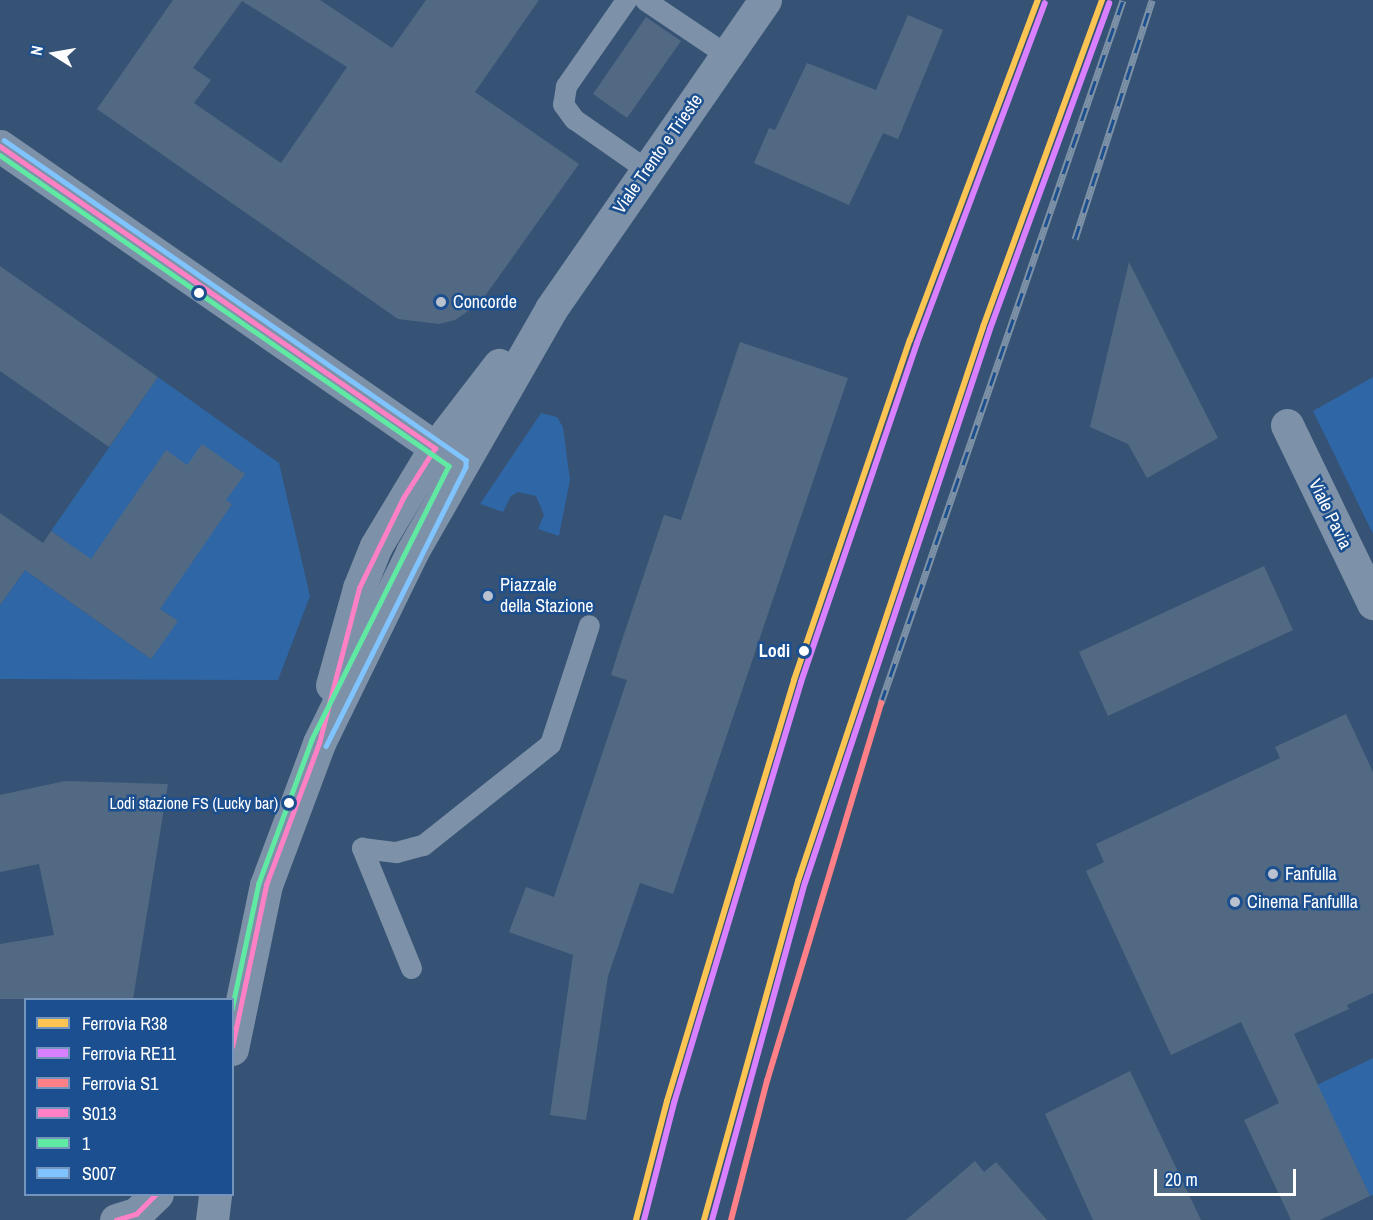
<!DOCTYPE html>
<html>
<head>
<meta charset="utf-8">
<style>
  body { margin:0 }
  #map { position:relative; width:1373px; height:1220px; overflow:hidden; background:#365274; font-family:"Archivo Narrow",sans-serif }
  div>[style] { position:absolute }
  .green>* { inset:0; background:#2f66a5 }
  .building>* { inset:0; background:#526984 }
  .service>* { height:21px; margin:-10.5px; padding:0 10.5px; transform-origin:10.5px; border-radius:10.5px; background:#7d92a8 }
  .minor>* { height:33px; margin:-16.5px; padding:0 16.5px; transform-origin:16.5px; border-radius:16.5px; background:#7d92a8 }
  .rail>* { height:7px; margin-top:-3.5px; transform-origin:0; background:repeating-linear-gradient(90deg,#1b4f8f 0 14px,#7e92a7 0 28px); box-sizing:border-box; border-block:2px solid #7e92a7 }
  .bus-1>* { height:4.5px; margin:-2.25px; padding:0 2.25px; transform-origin:2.25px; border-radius:2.25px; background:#ff80c5 }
  .bus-2>* { height:4.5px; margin:-2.25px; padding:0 2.25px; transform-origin:2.25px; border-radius:2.25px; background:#60e9a3 }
  .bus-3>* { height:4.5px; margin:-2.25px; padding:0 2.25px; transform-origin:2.25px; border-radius:2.25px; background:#80c4ff }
  .rail-1>* { height:6px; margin:-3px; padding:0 3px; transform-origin:3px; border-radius:3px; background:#fcc553 }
  .rail-2>* { height:6px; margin:-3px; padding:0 3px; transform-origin:3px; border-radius:3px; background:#d880ff }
  .rail-3>* { height:6px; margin:-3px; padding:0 3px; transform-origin:3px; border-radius:3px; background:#ff8087 }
  .dots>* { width:16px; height:16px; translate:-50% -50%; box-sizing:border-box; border:3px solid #1b4f8f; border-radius:50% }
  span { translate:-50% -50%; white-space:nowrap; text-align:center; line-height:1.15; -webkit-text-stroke:5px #1b4f8f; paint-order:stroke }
  .bus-label { font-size:16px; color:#fff }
  .right { translate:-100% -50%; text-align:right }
  .street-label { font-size:18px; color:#fff }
  .poi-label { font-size:18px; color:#fff }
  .left { translate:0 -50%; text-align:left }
  .stop-label { font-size:18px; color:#fff; font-weight:700 }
  .legend { position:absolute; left:24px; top:998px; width:210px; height:198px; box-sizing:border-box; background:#1b4f8f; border:2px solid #7695bc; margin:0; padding:8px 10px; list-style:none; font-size:18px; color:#fff }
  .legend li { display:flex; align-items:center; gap:12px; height:30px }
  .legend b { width:30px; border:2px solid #7695bc }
  .north { position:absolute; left:24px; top:24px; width:60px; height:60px; -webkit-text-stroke:4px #1b4f8f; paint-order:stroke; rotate:281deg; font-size:16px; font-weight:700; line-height:24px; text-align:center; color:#fff }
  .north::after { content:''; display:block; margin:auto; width:21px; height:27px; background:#fff; clip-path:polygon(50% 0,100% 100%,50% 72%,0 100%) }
  .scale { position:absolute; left:1154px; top:1169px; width:142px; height:27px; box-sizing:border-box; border:3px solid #fff; border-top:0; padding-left:8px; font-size:18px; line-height:21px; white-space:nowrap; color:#fff; -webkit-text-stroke:4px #1b4f8f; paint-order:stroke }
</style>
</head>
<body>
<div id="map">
  <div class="green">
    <i style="clip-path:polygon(158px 377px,279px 463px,310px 596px,278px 680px,0 679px,0 605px,25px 570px,151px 659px,177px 621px,51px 531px)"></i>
    <i style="clip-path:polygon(1373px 377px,1373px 534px,1313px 411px)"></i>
    <i style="clip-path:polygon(541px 413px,557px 417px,563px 427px,570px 480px,559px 536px,538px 529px,544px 515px,536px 496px,518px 492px,511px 496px,503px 512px,480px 504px)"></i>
    <i style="clip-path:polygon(1373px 1058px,1373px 1195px,1370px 1196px,1317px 1085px)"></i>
  </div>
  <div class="building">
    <i style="clip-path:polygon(evenodd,173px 0,320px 0,392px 48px,426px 0,539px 0,475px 92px,579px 164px,480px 303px,455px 320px,439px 324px,398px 319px,97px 109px,173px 0,242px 1px,347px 67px,281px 163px,194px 103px,211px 80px,193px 68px,242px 1px)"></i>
    <i style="clip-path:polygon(908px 15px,943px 30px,898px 139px,883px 133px,849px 205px,754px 163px,769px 128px,775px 130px,807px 63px,876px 90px)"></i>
    <i style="clip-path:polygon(646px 17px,681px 41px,627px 118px,593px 94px)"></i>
    <i style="clip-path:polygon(1129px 262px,1218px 438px,1147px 478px,1128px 444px,1090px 427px)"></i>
    <i style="clip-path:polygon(0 266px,158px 377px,109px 447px,0 371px)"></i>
    <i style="clip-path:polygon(740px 342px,848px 378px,673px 894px,640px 883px,608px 976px,586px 1120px,550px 1115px,573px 955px,509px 932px,526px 887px,554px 897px,627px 680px,611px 675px,621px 643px,664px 515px,681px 520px)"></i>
    <i style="clip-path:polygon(202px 444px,245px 474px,226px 500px,232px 504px,160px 609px,178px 621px,151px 659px,25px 570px,0 605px,0 513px,43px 543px,51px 531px,91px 559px,166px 450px,187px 465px)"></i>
    <i style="clip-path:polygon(1264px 566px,1293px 630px,1108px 716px,1079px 652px)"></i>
    <i style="clip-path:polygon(1346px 714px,1373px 772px,1373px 993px,1347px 1005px,1349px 1009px,1294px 1034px,1370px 1196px,1320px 1220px,1291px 1220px,1244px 1120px,1279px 1103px,1241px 1022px,1171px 1055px,1086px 871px,1104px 862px,1096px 844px,1280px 758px,1275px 747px)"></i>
    <i style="clip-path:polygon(65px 781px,168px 784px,133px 999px,0 999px,0 944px,54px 935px,39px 864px,0 872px,0 795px)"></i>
    <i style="clip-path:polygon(1130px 1071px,1201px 1220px,1093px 1220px,1045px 1114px)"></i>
    <i style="clip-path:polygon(975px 1161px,984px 1172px,996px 1162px,1047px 1220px,906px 1220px)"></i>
  </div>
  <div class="service">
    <i style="left:626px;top:0;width:105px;rotate:124.9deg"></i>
    <i style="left:566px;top:86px;width:18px;rotate:99deg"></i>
    <i style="left:563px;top:104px;width:19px;rotate:54deg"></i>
    <i style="left:574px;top:119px;width:89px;rotate:34.9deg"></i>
    <i style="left:645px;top:0;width:99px;rotate:33.9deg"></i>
    <i style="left:411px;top:968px;width:130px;rotate:-112.2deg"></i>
    <i style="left:362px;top:848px;width:34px;rotate:7deg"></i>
    <i style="left:396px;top:852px;width:28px;rotate:-15deg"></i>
    <i style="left:423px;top:845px;width:162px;rotate:-38.5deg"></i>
    <i style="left:550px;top:744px;width:125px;rotate:-71.9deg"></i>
  </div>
  <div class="minor">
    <i style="left:0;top:146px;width:558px;rotate:34.71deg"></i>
    <i style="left:1287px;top:425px;width:198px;rotate:64.2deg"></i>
    <i style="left:332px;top:685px;width:101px;rotate:-74.4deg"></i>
    <i style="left:359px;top:588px;width:45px;rotate:-68deg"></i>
    <i style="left:376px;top:546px;width:114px;rotate:-59deg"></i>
    <i style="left:435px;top:448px;width:105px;rotate:-52.4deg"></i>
    <i style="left:232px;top:1049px;width:167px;rotate:-78.3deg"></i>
    <i style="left:266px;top:885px;width:152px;rotate:-69.5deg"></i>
    <i style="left:319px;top:743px;width:212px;rotate:-64deg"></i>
    <i style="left:412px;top:552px;width:280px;rotate:-60.2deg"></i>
    <i style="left:551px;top:309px;width:376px;rotate:-55.3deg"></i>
    <i style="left:116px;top:1220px;width:21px;rotate:-17deg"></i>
    <i style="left:136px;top:1214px;width:29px;rotate:-44deg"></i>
    <i style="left:212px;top:1220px;width:26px;rotate:-83deg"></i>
  </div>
  <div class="rail">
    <i style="left:1075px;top:239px;width:251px;rotate:-72.1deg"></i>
    <i style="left:881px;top:703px;width:743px;rotate:-71deg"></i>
  </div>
  <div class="bus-1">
    <i style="left:0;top:146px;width:530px;rotate:34.77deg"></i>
    <i style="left:232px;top:1047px;width:166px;rotate:-78.1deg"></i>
    <i style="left:266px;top:885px;width:152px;rotate:-69.5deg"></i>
    <i style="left:319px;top:743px;width:160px;rotate:-75.5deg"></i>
    <i style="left:359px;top:588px;width:100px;rotate:-63.9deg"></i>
    <i style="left:403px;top:498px;width:59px;rotate:-57.4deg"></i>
    <i style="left:116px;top:1220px;width:21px;rotate:-17deg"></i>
    <i style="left:136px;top:1214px;width:28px;rotate:-45deg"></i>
  </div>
  <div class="bus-2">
    <i style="left:0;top:155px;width:546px;rotate:34.71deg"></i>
    <i style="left:449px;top:466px;width:306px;rotate:116.6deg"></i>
    <i style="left:312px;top:740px;width:153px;rotate:110.3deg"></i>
    <i style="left:259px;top:883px;width:130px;rotate:102deg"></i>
  </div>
  <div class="bus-3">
    <i style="left:4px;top:140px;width:562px;rotate:34.71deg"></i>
    <i style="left:466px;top:460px;width:7px;rotate:90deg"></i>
    <i style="left:466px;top:467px;width:312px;rotate:116.6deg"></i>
  </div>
  <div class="rail-1">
    <i style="left:636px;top:1220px;width:123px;rotate:-75.4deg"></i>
    <i style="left:667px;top:1101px;width:440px;rotate:-73.2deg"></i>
    <i style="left:794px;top:680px;width:359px;rotate:-71.2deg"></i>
    <i style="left:910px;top:340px;width:363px;rotate:-69.4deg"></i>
    <i style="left:704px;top:1220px;width:352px;rotate:-74.5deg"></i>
    <i style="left:798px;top:881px;width:584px;rotate:-71.53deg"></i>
    <i style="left:983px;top:327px;width:348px;rotate:-70deg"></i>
  </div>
  <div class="rail-2">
    <i style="left:644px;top:1220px;width:121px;rotate:-75.6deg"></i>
    <i style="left:674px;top:1103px;width:440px;rotate:-73.2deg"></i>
    <i style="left:801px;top:682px;width:358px;rotate:-71.1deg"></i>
    <i style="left:917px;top:343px;width:363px;rotate:-69.4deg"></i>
    <i style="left:712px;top:1220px;width:350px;rotate:-74.6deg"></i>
    <i style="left:805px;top:883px;width:584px;rotate:-71.53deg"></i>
    <i style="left:990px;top:329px;width:347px;rotate:-69.9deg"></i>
  </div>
  <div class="rail-3">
    <i style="left:731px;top:1220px;width:144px;rotate:-75.5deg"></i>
    <i style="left:767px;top:1081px;width:395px;rotate:-73.2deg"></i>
  </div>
  <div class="dots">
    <i style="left:199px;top:293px;background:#fff"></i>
    <i style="left:441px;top:302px;background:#b9c2ce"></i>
    <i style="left:488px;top:596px;background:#b9c2ce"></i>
    <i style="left:804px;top:651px;background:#fff"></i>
    <i style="left:289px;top:803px;background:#fff"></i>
    <i style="left:1273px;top:874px;background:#b9c2ce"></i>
    <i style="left:1235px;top:902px;background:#b9c2ce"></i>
  </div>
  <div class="bus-label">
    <span class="right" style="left:278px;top:803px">Lodi stazione FS (Lucky bar)</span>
  </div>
  <div class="street-label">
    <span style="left:658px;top:154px;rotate:-55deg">Viale Trento e Trieste</span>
    <span style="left:1330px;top:514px;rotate:64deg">Viale Pavia</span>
  </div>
  <div class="poi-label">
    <span class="left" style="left:453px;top:302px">Concorde</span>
    <span class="left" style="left:500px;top:596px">Piazzale<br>della Stazione</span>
    <span class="left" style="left:1285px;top:874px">Fanfulla</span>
    <span class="left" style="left:1247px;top:902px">Cinema Fanfullla</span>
  </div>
  <div class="stop-label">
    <span class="right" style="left:790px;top:651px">Lodi</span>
  </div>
  <ul class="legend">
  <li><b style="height:8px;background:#fcc553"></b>Ferrovia R38</li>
  <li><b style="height:8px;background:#d880ff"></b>Ferrovia RE11</li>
  <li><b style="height:8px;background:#ff8087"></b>Ferrovia S1</li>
  <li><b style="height:8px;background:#ff80c5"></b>S013</li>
  <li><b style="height:8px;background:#60e9a3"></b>1</li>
  <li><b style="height:8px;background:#80c4ff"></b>S007</li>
  </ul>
  <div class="north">N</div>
  <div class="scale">20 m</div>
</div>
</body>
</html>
